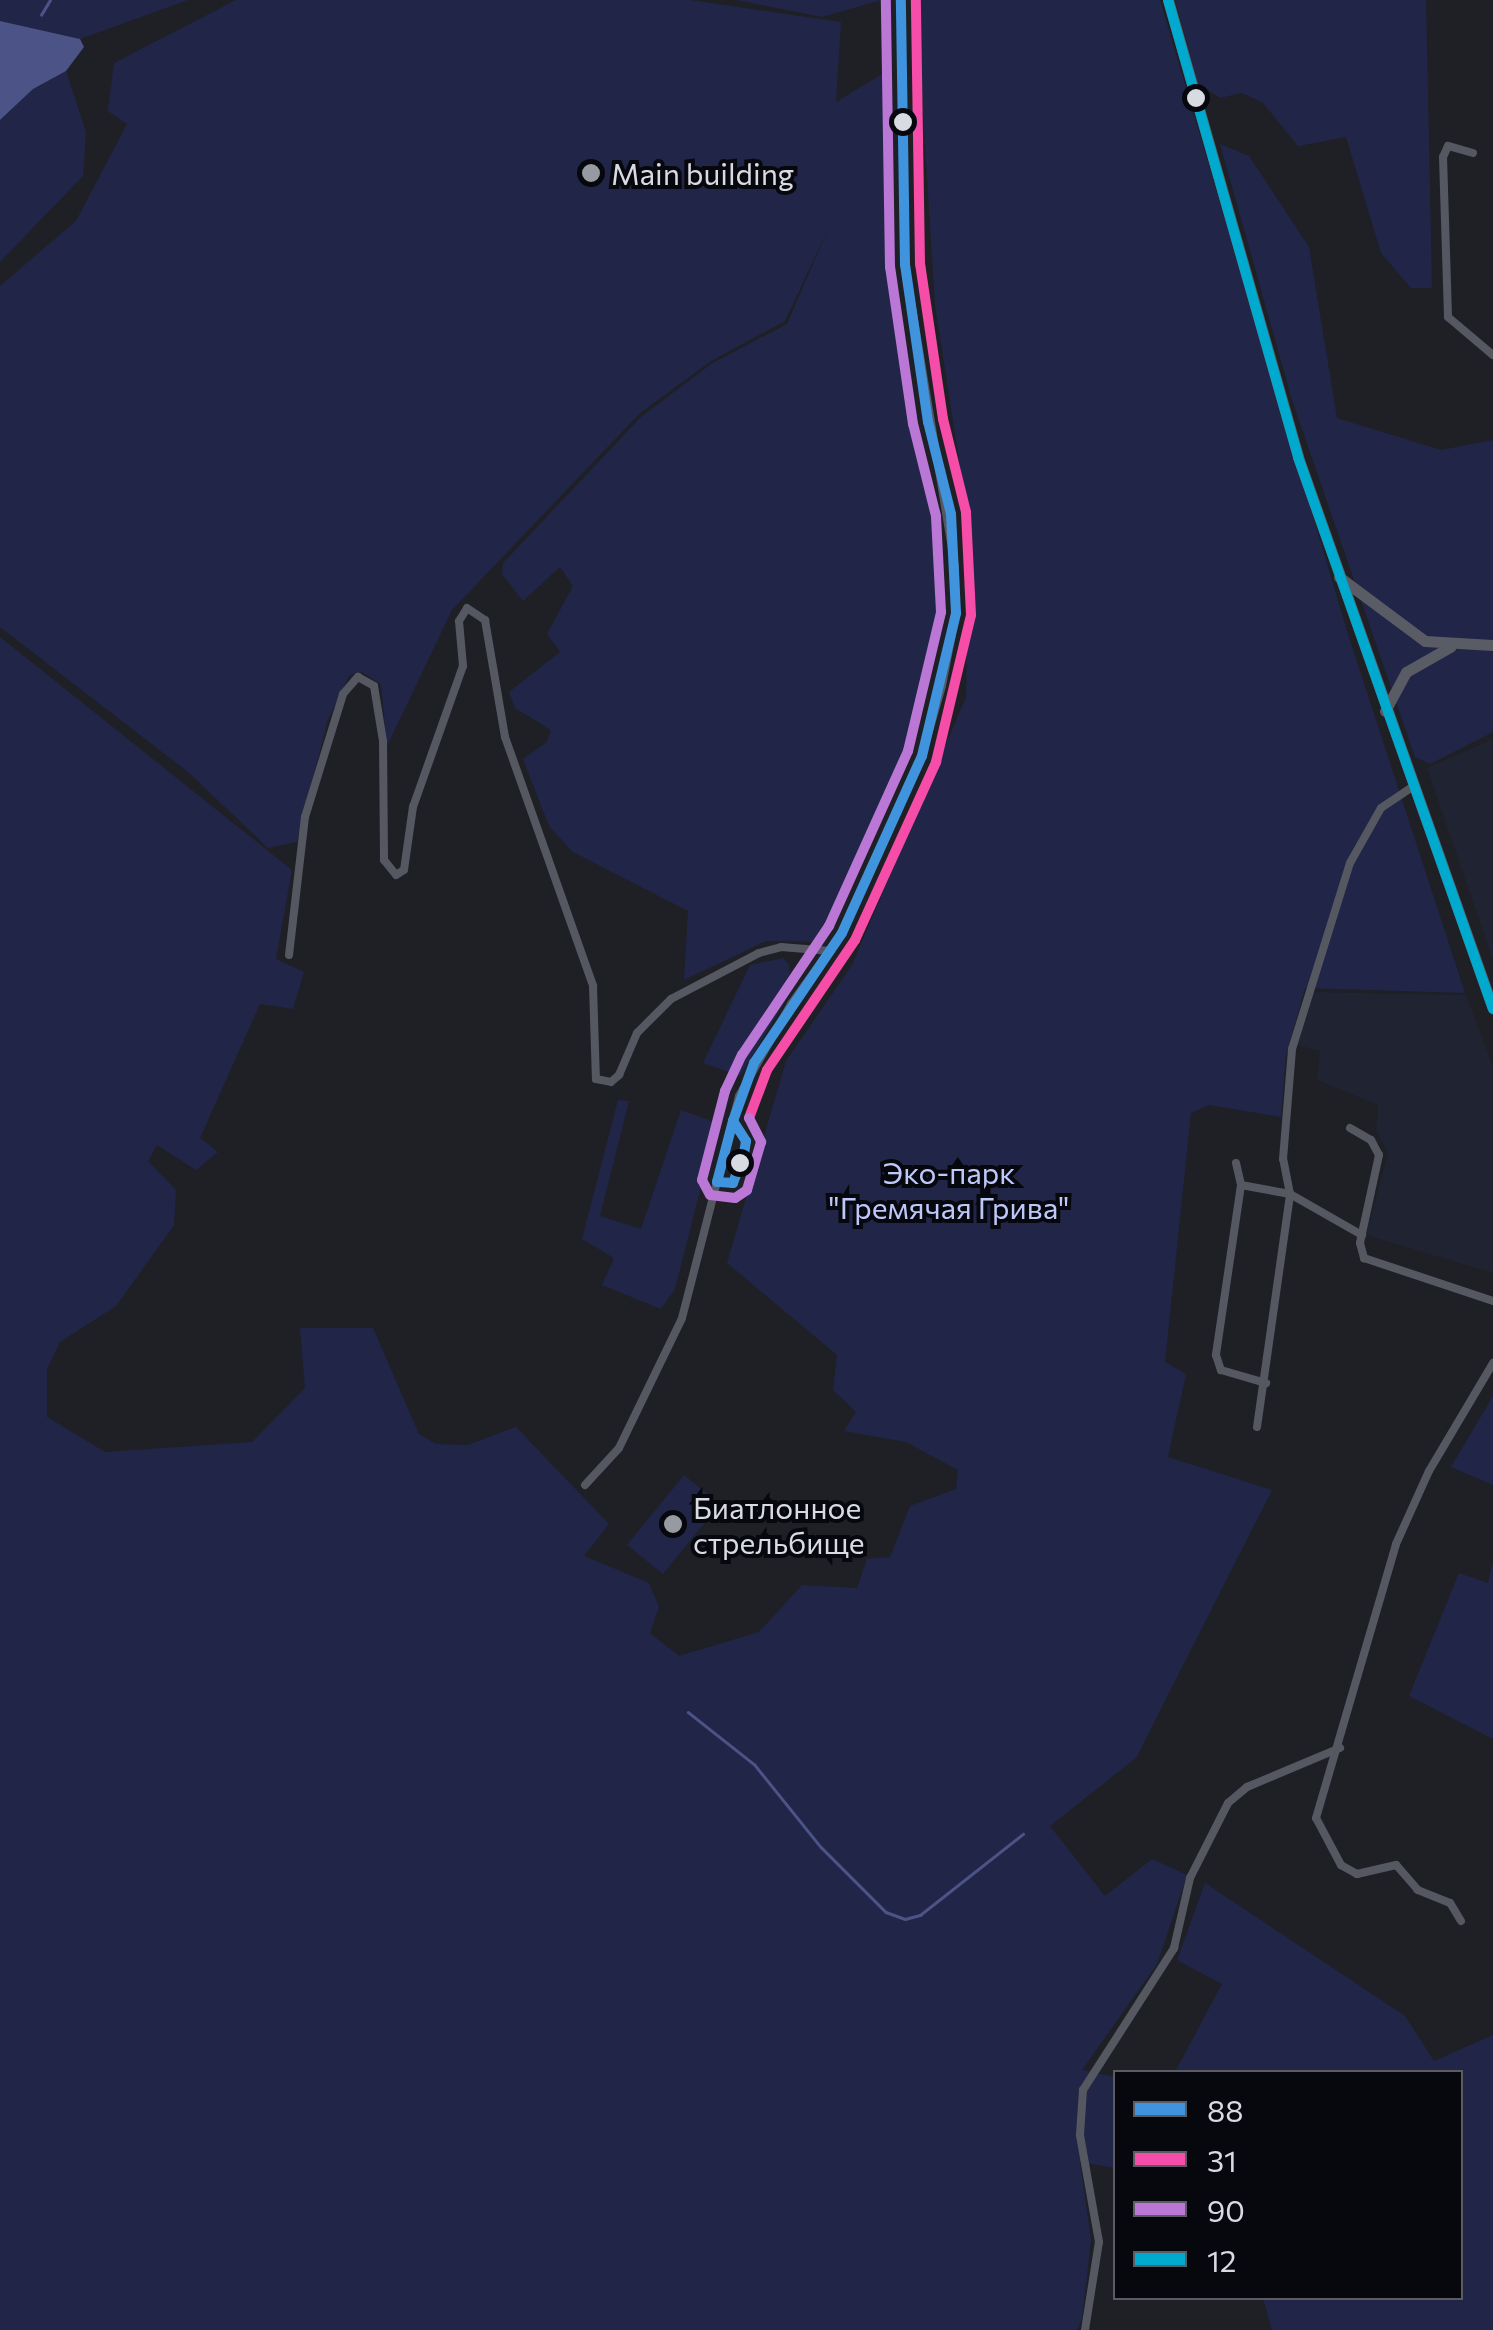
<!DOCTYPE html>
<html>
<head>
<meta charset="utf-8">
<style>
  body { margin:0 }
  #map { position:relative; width:1493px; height:2330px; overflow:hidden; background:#1e2026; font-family:Commissioner,sans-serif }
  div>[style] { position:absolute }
  .built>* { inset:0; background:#202332 }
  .green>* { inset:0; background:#212548 }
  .water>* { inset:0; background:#4c5386 }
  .stream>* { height:2.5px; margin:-1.25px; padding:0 1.25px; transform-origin:1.25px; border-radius:1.25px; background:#4c5386 }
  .street>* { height:8px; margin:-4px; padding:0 4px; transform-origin:4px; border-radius:4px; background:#565861 }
  .secondary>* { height:11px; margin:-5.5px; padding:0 5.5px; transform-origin:5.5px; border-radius:5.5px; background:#5a5c65 }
  .bus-1>* { height:10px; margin:-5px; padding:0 5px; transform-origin:5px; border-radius:5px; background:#4094de }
  .bus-2>* { height:10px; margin:-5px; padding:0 5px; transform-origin:5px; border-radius:5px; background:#f54da8 }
  .bus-3>* { height:10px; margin:-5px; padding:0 5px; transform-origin:5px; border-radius:5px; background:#ba77d6 }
  .bus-4>* { height:10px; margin:-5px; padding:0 5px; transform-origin:5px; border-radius:5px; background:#00a9ce }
  .dots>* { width:28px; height:28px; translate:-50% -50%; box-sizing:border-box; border:5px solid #07080d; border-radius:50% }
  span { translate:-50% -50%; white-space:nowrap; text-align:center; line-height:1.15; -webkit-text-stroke:8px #07080d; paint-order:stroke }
  .poi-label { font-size:30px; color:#d9dbe3 }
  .left { translate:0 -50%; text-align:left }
  .park-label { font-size:30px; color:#bdc7fa }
  .legend { position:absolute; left:1113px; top:2070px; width:350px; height:230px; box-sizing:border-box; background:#07080d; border:2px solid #5b5c63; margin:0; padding:12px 18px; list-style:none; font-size:30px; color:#d9dbe3 }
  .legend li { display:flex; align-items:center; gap:20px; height:50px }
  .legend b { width:50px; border:2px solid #5b5c63 }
</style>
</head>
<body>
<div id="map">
  <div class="built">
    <i style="clip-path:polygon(1493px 739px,1493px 960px,1427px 768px)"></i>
    <i style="clip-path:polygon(1310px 992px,1466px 995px,1493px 1067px,1493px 1273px,1366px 1235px,1388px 1153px,1376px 1130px,1378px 1105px,1317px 1080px,1320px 1051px,1297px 1045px)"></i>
  </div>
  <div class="green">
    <i style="clip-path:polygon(0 0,188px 0,80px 39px,0 21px)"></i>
    <i style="clip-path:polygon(236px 0,691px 0,841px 22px,836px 102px,891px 69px,894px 293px,939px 546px,940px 618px,912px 752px,823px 942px,766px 941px,684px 980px,688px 911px,573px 852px,549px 826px,523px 759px,547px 742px,551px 730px,515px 708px,509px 692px,560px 652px,547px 634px,573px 586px,560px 567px,523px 601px,502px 574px,503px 563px,641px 417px,711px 364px,787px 324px,829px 227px,785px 321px,711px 361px,640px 413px,452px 610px,387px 746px,381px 684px,360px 671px,349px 676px,328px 719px,297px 842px,268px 848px,188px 772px,0 627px,0 286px,76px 221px,127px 124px,108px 111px,114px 63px)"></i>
    <i style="clip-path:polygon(737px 0,881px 0,822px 17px)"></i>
    <i style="clip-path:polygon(916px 0,1160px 0,1347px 631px,1465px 993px,1305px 988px,1286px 1055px,1281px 1117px,1209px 1105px,1191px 1113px,1165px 1362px,1186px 1374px,1168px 1457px,1272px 1490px,1136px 1758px,1050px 1826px,1105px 1896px,1152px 1859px,1187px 1875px,1157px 1964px,1082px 2070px,1115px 2077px,1116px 2168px,1080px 2162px,1091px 2240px,1082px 2319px,1077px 2330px,0 2330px,0 637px,292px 870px,276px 959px,304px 972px,293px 1009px,260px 1004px,200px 1138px,218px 1152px,196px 1170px,157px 1145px,148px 1161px,176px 1190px,174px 1225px,116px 1306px,60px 1342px,47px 1369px,47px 1417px,105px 1452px,252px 1442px,305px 1388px,300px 1328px,373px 1328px,419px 1434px,436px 1444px,468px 1445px,516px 1427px,609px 1524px,584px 1556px,649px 1583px,659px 1607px,650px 1633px,679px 1656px,759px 1632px,802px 1585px,857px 1588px,867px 1559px,890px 1557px,910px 1506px,956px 1489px,958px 1470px,906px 1442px,844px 1431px,856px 1412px,833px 1390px,837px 1355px,727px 1263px,786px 1061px,852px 965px,966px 697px,969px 524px,935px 305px)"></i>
    <i style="clip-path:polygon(1175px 0,1426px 0,1432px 288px,1411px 288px,1381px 253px,1346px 137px,1298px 146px,1263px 103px,1242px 93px,1220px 98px,1198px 83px)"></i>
    <i style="clip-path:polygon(66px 71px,86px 132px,83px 176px,0 262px,0 120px,33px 89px)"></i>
    <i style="clip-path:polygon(1220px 144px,1249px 156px,1309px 247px,1337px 418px,1441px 450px,1493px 440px,1493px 732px,1430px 764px,1415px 757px,1292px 400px)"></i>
    <i style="clip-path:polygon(783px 958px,789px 965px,790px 993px,740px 1076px,703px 1063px,750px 965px)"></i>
    <i style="clip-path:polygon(618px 1100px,629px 1101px,600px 1216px,641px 1229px,681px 1110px,717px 1123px,675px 1289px,661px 1309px,602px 1285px,614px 1258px,582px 1239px)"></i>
    <i style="clip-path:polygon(1493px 1396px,1493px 1485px,1451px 1467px)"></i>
    <i style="clip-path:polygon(684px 1475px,720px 1504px,663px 1574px,627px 1545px)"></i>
    <i style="clip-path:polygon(1493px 1562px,1493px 1739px,1409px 1696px,1459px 1573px,1488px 1583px)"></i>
    <i style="clip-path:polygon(1205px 1883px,1405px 2016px,1434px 2061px,1493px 2035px,1493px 2330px,1272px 2330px,1263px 2298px,1460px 2298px,1460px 2072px,1175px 2072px,1222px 1984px,1177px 1960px)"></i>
  </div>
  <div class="water">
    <i style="clip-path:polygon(0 21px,80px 39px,84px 47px,66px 71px,33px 89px,0 120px)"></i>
  </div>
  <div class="stream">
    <i style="left:41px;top:15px;width:17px;rotate:-59deg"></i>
    <i style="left:688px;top:1712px;width:85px;rotate:38.3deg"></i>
    <i style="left:755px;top:1765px;width:105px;rotate:51.2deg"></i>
    <i style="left:821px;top:1847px;width:92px;rotate:45deg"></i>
    <i style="left:886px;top:1912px;width:20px;rotate:20deg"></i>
    <i style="left:905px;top:1919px;width:16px;rotate:-15deg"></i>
    <i style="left:920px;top:1915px;width:131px;rotate:-38.2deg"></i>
  </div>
  <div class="street">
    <i style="left:1473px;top:153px;width:26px;rotate:-164deg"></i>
    <i style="left:1448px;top:146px;width:12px;rotate:114deg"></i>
    <i style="left:1443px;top:157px;width:160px;rotate:88.2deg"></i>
    <i style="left:1448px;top:317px;width:59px;rotate:40.2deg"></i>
    <i style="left:289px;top:955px;width:139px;rotate:-83.4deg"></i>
    <i style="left:305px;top:817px;width:129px;rotate:-72.8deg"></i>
    <i style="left:343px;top:694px;width:23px;rotate:-49deg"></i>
    <i style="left:358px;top:677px;width:18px;rotate:29deg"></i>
    <i style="left:374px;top:686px;width:56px;rotate:80.7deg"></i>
    <i style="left:383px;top:741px;width:119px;rotate:89.5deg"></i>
    <i style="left:384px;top:860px;width:19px;rotate:51deg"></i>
    <i style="left:396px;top:875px;width:9px;rotate:-32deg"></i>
    <i style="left:404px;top:870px;width:64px;rotate:-81.9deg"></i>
    <i style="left:413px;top:807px;width:150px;rotate:-70.5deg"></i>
    <i style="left:463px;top:666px;width:45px;rotate:-95.1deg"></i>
    <i style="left:459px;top:621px;width:15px;rotate:-58deg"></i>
    <i style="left:467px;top:608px;width:22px;rotate:34deg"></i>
    <i style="left:485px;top:620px;width:119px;rotate:80.3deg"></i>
    <i style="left:505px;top:737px;width:264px;rotate:70.5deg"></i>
    <i style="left:593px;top:986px;width:93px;rotate:88.2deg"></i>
    <i style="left:596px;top:1079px;width:15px;rotate:11deg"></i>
    <i style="left:611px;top:1082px;width:11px;rotate:-41deg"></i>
    <i style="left:619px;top:1075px;width:46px;rotate:-66.8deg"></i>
    <i style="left:637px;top:1033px;width:48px;rotate:-45deg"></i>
    <i style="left:671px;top:999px;width:99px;rotate:-27.6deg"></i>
    <i style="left:759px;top:953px;width:23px;rotate:-15deg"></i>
    <i style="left:781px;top:947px;width:50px;rotate:4.6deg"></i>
    <i style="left:1350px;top:1128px;width:24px;rotate:30deg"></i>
    <i style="left:1371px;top:1140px;width:17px;rotate:62deg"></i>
    <i style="left:1379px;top:1155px;width:90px;rotate:102.2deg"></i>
    <i style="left:1360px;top:1243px;width:16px;rotate:75deg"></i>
    <i style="left:1364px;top:1258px;width:136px;rotate:18.4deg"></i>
    <i style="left:1236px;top:1163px;width:23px;rotate:77deg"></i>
    <i style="left:1241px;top:1185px;width:172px;rotate:98.4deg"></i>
    <i style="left:1216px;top:1355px;width:16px;rotate:72deg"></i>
    <i style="left:1221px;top:1370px;width:47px;rotate:16.1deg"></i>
    <i style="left:1241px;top:1185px;width:50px;rotate:10.4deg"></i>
    <i style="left:1290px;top:1194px;width:83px;rotate:29.7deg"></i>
    <i style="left:1257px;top:1427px;width:235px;rotate:-81.9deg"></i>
    <i style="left:1290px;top:1194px;width:36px;rotate:-101deg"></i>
    <i style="left:1283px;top:1159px;width:110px;rotate:-85.3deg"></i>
    <i style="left:1292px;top:1049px;width:195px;rotate:-72.7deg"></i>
    <i style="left:1350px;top:863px;width:63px;rotate:-60.6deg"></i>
    <i style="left:1381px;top:808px;width:37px;rotate:-34deg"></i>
    <i style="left:585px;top:1485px;width:50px;rotate:-47.4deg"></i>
    <i style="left:619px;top:1448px;width:144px;rotate:-64.1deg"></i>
    <i style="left:682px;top:1318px;width:229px;rotate:-75.6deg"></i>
    <i style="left:739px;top:1096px;width:106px;rotate:-60.5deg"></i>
    <i style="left:791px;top:1004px;width:87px;rotate:-54.3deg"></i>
    <i style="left:842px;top:933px;width:194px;rotate:-65.7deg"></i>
    <i style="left:922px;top:756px;width:73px;rotate:-74.1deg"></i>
    <i style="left:942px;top:686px;width:74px;rotate:-79.1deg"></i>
    <i style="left:956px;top:613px;width:46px;rotate:-91.2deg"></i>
    <i style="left:955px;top:567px;width:306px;rotate:-99.4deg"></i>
    <i style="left:905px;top:265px;width:265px;rotate:-90.9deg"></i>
    <i style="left:1461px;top:1921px;width:21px;rotate:-121deg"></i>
    <i style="left:1450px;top:1903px;width:35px;rotate:-158deg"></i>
    <i style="left:1418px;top:1890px;width:33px;rotate:-131deg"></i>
    <i style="left:1396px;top:1865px;width:40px;rotate:167deg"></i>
    <i style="left:1357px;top:1874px;width:18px;rotate:-151deg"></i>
    <i style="left:1341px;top:1865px;width:53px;rotate:-118deg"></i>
    <i style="left:1316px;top:1818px;width:285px;rotate:-73.7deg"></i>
    <i style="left:1396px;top:1544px;width:80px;rotate:-65.7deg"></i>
    <i style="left:1429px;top:1471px;width:126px;rotate:-59.3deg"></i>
    <i style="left:1085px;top:2330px;width:89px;rotate:-81deg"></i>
    <i style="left:1099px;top:2242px;width:109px;rotate:-100.1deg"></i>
    <i style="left:1080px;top:2135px;width:45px;rotate:-86.2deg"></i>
    <i style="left:1083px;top:2090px;width:169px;rotate:-57.3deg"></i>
    <i style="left:1174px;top:1948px;width:72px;rotate:-77.1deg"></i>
    <i style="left:1190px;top:1878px;width:84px;rotate:-63.1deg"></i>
    <i style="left:1228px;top:1803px;width:25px;rotate:-40deg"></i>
    <i style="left:1247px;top:1787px;width:101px;rotate:-22.8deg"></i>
  </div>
  <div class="secondary">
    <i style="left:1168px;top:0;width:475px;rotate:74.1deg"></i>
    <i style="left:1298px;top:457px;width:585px;rotate:70.54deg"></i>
    <i style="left:1339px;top:577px;width:107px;rotate:36.7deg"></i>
    <i style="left:1425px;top:641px;width:68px;rotate:3.4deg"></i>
    <i style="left:1385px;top:711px;width:44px;rotate:-61.7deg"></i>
    <i style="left:1406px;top:672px;width:51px;rotate:-29.6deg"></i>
  </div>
  <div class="bus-1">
    <i style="left:733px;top:1121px;width:24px;rotate:57deg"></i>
    <i style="left:746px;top:1141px;width:12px;rotate:99deg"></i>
    <i style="left:744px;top:1153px;width:32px;rotate:110deg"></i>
    <i style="left:733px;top:1183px;width:16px;rotate:-176deg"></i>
    <i style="left:717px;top:1182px;width:63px;rotate:-75.3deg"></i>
    <i style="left:733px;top:1121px;width:62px;rotate:-70.1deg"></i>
    <i style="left:754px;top:1063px;width:157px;rotate:-55.9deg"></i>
    <i style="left:842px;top:933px;width:194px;rotate:-65.7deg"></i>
    <i style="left:922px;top:756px;width:147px;rotate:-76.6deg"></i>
    <i style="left:956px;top:613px;width:99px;rotate:-92.9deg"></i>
    <i style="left:951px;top:514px;width:95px;rotate:-104deg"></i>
    <i style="left:928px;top:422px;width:159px;rotate:-98.3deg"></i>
    <i style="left:905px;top:265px;width:265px;rotate:-90.9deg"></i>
  </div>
  <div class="bus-2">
    <i style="left:749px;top:1118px;width:51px;rotate:-69.4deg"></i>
    <i style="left:767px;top:1070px;width:157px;rotate:-55.9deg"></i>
    <i style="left:855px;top:940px;width:196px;rotate:-65.5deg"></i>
    <i style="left:936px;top:762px;width:151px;rotate:-76.6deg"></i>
    <i style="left:971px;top:615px;width:103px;rotate:-92.8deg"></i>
    <i style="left:966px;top:512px;width:96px;rotate:-103.9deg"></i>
    <i style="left:943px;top:419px;width:157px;rotate:-98.4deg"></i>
    <i style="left:920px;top:264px;width:264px;rotate:-90.9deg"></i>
  </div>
  <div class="bus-3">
    <i style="left:749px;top:1118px;width:27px;rotate:63deg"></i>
    <i style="left:761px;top:1142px;width:50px;rotate:106.3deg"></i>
    <i style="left:747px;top:1190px;width:14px;rotate:146deg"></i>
    <i style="left:735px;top:1198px;width:25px;rotate:-173deg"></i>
    <i style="left:710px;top:1195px;width:17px;rotate:-118deg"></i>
    <i style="left:702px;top:1180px;width:92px;rotate:-75.5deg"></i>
    <i style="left:725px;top:1091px;width:40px;rotate:-65deg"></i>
    <i style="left:742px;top:1055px;width:156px;rotate:-56deg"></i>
    <i style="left:829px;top:926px;width:192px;rotate:-65.7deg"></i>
    <i style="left:908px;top:751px;width:143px;rotate:-76.6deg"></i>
    <i style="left:941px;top:612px;width:96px;rotate:-93deg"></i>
    <i style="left:936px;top:516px;width:95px;rotate:-104deg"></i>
    <i style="left:913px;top:424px;width:159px;rotate:-98.3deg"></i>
    <i style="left:890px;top:267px;width:267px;rotate:-90.9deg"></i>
  </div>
  <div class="bus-4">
    <i style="left:1168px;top:0;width:475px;rotate:74.1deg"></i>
    <i style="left:1298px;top:457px;width:585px;rotate:70.54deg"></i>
  </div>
  <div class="dots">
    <i style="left:1196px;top:98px;background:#d9dbe3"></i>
    <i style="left:903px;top:122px;background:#d9dbe3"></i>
    <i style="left:591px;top:173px;background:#989aa1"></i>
    <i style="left:740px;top:1163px;background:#d9dbe3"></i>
    <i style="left:673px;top:1524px;background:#989aa1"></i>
  </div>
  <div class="poi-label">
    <span class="left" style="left:611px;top:173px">Main building</span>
    <span class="left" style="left:693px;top:1524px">Биатлонное<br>стрельбище</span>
  </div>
  <div class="park-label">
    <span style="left:949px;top:1189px">Эко-парк<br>"Гремячая Грива"</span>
  </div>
  <ul class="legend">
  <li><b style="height:12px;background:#4094de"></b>88</li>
  <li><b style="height:12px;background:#f54da8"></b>31</li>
  <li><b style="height:12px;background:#ba77d6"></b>90</li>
  <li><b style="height:12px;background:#00a9ce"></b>12</li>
  </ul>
</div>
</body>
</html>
